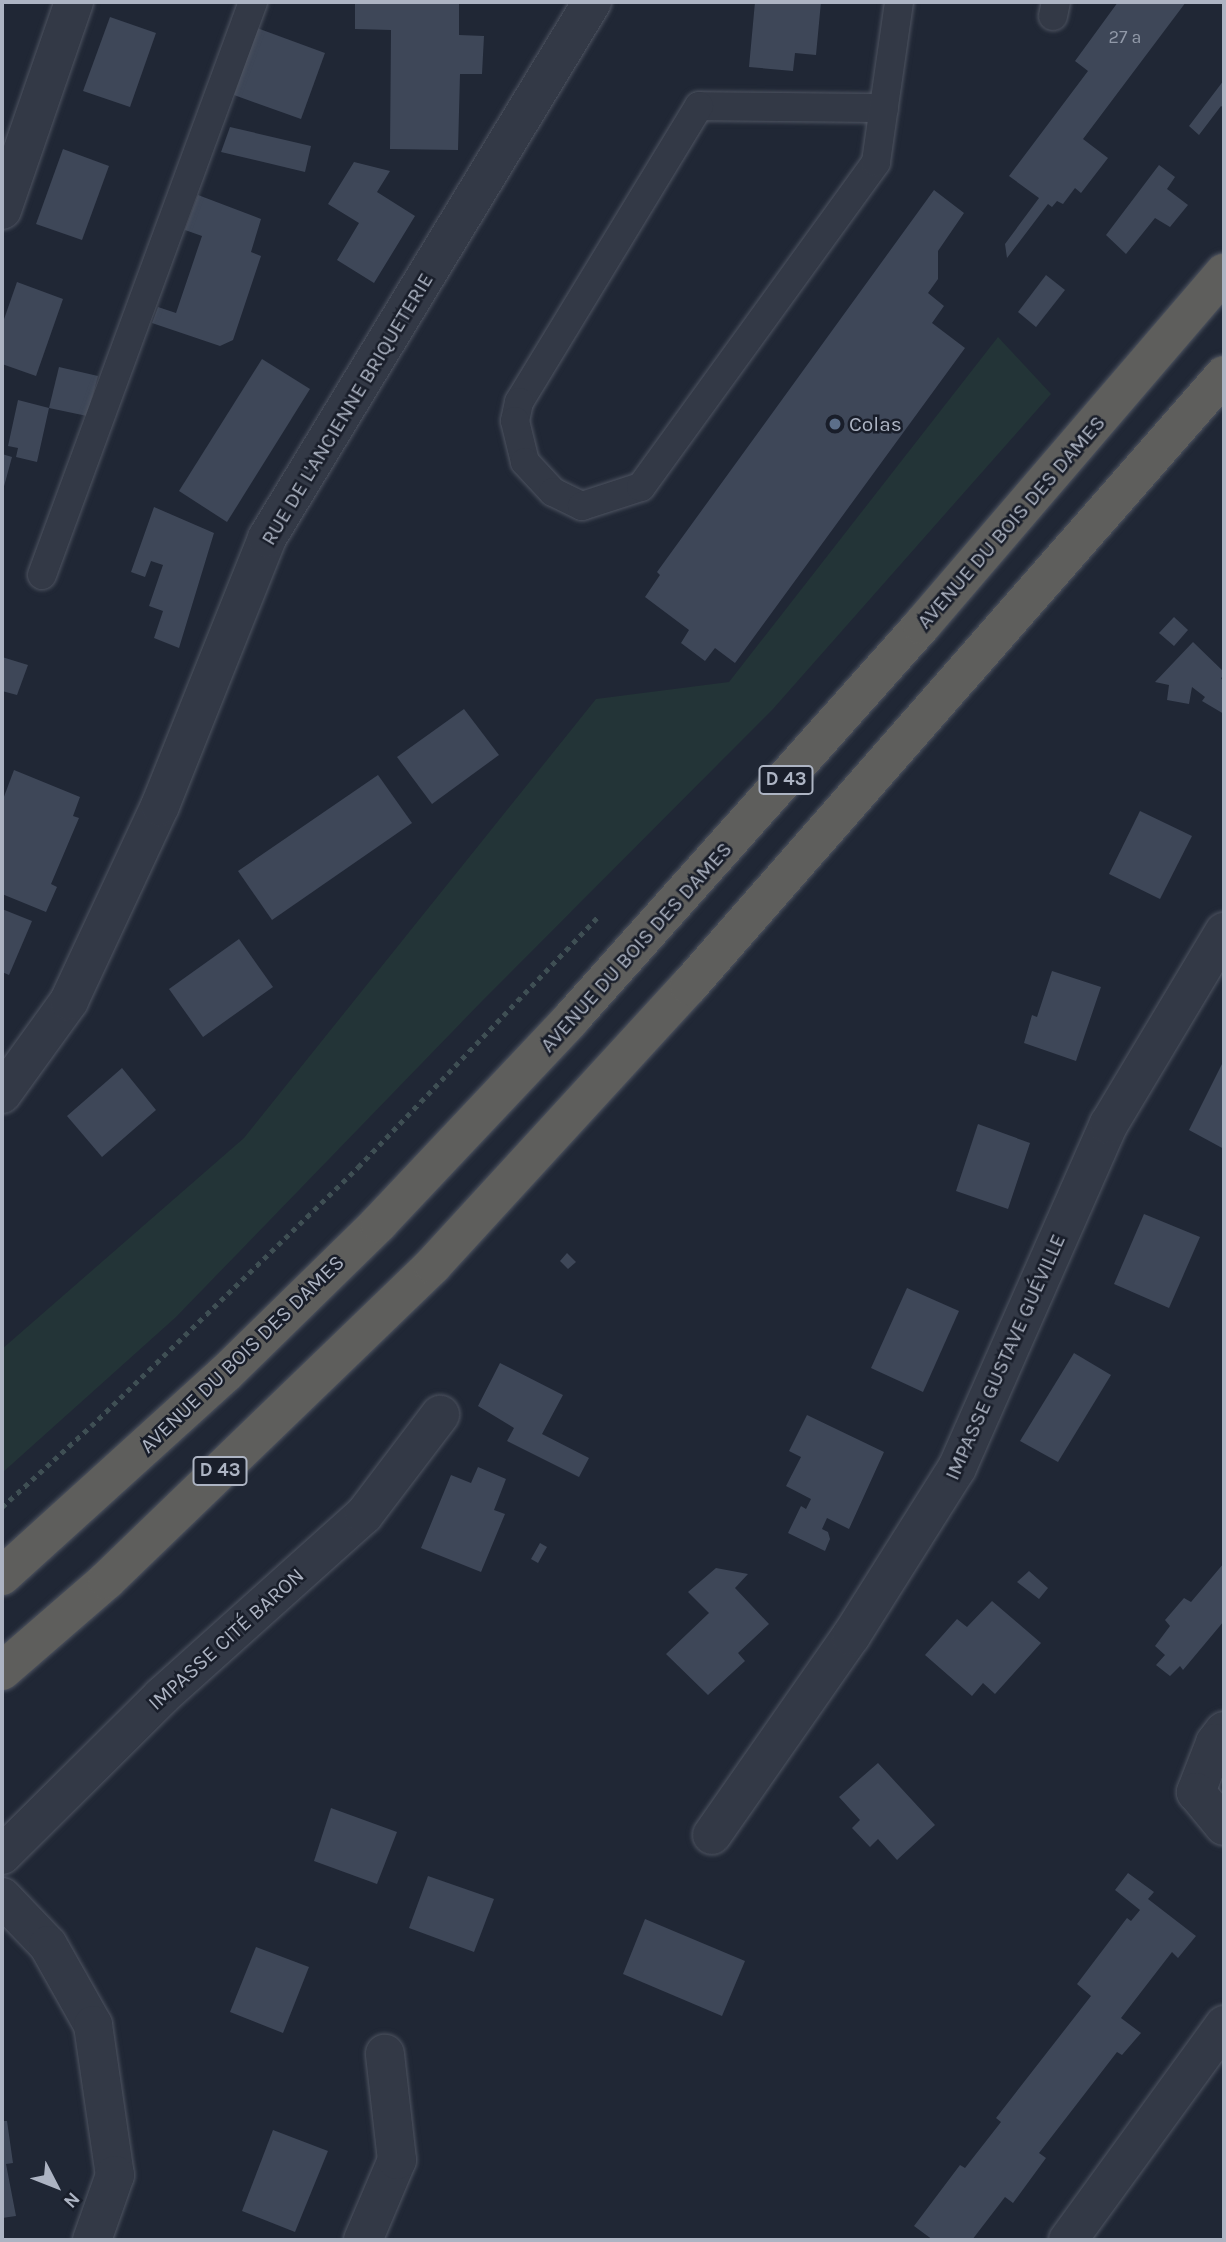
<!DOCTYPE html>
<html>
<head>
<meta charset="utf-8">
<style>
  body { margin:0 }
  #map { position:relative; width:1226px; height:2242px; overflow:hidden; background:#202735; font-family:Karla,sans-serif }
  div>[style] { position:absolute }
  .green>* { inset:0; background:#233437 }
  .building>* { inset:0; background:#3e4758 }
  .path>* { height:4.5px; margin-top:-2.25px; transform-origin:0; background:repeating-linear-gradient(90deg,#3f4f54 0 5px,transparent 0 10px) }
  .roads { filter:drop-shadow(0 0 2px #4e5461) drop-shadow(0 0 2px #4e5461) }
  .service>* { height:28px; margin:-14px; padding:0 14px; transform-origin:14px; border-radius:14px; background:#333946 }
  .minor>* { height:38px; margin:-19px; padding:0 19px; transform-origin:19px; border-radius:19px; background:#333946 }
  .trunk>* { height:38px; margin:-19px; padding:0 19px; transform-origin:19px; border-radius:19px; background:#5e5e5c }
  .dots>* { width:19px; height:19px; translate:-50% -50%; box-sizing:border-box; border:4px solid #191e2a; border-radius:50% }
  span { translate:-50% -50%; white-space:nowrap; text-align:center; line-height:1.15; -webkit-text-stroke:5px #191e2a; paint-order:stroke }
  .number-label { font-size:18px; color:#9199a8 }
  .number-label span { -webkit-text-stroke-width:0 }
  .shield-label span { padding:2px 5px; background:#191e2a; border:2px solid; border-radius:5px; -webkit-text-stroke-width:0 }
  .shield-label { font-size:19px; color:#adb4c3; font-weight:700 }
  .street-label { font-size:21px; color:#adb4c3 }
  .poi-label { font-size:21px; color:#adb4c3 }
  .left { translate:0 -50%; text-align:left }
  .frame { position:absolute; inset:0; border:4px solid #adb4c3; pointer-events:none }
  .north { position:absolute; left:21px; top:2151px; width:70px; height:70px; -webkit-text-stroke:5px #191e2a; paint-order:stroke; rotate:132deg; font-size:19px; font-weight:700; line-height:28px; text-align:center; color:#adb4c3 }
  .north::after { content:''; display:block; margin:auto; width:24px; height:32px; background:#adb4c3; clip-path:polygon(50% 0,100% 100%,50% 72%,0 100%) }
</style>
</head>
<body>
<div id="map">
  <div class="green">
    <i style="clip-path:polygon(998px 337px,1051px 394px,773px 709px,484px 999px,176px 1317px,2px 1473px,2px 1349px,244px 1138px,596px 699px,729px 682px)"></i>
  </div>
  <div class="building">
    <i style="clip-path:polygon(355px 2px,459px 2px,459px 35px,484px 36px,482px 74px,460px 74px,458px 150px,390px 149px,391px 30px,355px 29px)"></i>
    <i style="clip-path:polygon(755px 2px,821px 2px,816px 55px,795px 53px,793px 71px,749px 67px)"></i>
    <i style="clip-path:polygon(1118px 2px,1186px 2px,1083px 139px,1108px 158px,1081px 193px,1075px 188px,1063px 204px,1057px 201px,1052px 207px,1048px 204px,1007px 258px,1005px 244px,1039px 198px,1009px 176px,1088px 71px,1075px 61px)"></i>
    <i style="clip-path:polygon(110px 17px,156px 33px,130px 107px,83px 91px)"></i>
    <i style="clip-path:polygon(257px 28px,325px 53px,301px 119px,234px 95px)"></i>
    <i style="clip-path:polygon(1224px 80px,1224px 108px,1221px 106px,1199px 135px,1189px 126px)"></i>
    <i style="clip-path:polygon(230px 127px,311px 146px,305px 172px,221px 152px)"></i>
    <i style="clip-path:polygon(63px 149px,109px 166px,82px 240px,36px 224px)"></i>
    <i style="clip-path:polygon(354px 162px,390px 171px,377px 192px,415px 216px,374px 283px,337px 260px,359px 223px,328px 204px)"></i>
    <i style="clip-path:polygon(1159px 165px,1175px 177px,1167px 189px,1188px 205px,1170px 227px,1155px 218px,1126px 254px,1106px 235px)"></i>
    <i style="clip-path:polygon(934px 190px,964px 213px,938px 251px,938px 279px,928px 293px,944px 306px,932px 323px,965px 348px,735px 663px,715px 648px,705px 661px,681px 643px,689px 630px,645px 597px,660px 575px,657px 572px)"></i>
    <i style="clip-path:polygon(198px 195px,261px 219px,251px 252px,261px 256px,233px 340px,220px 346px,152px 323px,158px 307px,176px 313px,202px 236px,185px 230px)"></i>
    <i style="clip-path:polygon(1046px 275px,1065px 290px,1036px 327px,1018px 312px)"></i>
    <i style="clip-path:polygon(17px 282px,63px 299px,36px 376px,2px 364px,2px 325px)"></i>
    <i style="clip-path:polygon(262px 359px,310px 389px,227px 522px,179px 491px)"></i>
    <i style="clip-path:polygon(59px 367px,98px 376px,87px 416px,49px 408px)"></i>
    <i style="clip-path:polygon(18px 400px,49px 408px,37px 462px,16px 457px,18px 448px,8px 446px)"></i>
    <i style="clip-path:polygon(2px 454px,12px 457px,3px 490px,2px 490px)"></i>
    <i style="clip-path:polygon(154px 507px,214px 533px,179px 648px,154px 638px,163px 611px,149px 606px,163px 565px,151px 561px,145px 577px,131px 572px)"></i>
    <i style="clip-path:polygon(1174px 617px,1188px 630px,1174px 646px,1159px 633px)"></i>
    <i style="clip-path:polygon(1193px 642px,1224px 672px,1221px 679px,1224px 680px,1224px 714px,1202px 701px,1205px 697px,1192px 687px,1189px 704px,1167px 700px,1169px 685px,1155px 682px)"></i>
    <i style="clip-path:polygon(2px 657px,28px 665px,17px 695px,2px 691px)"></i>
    <i style="clip-path:polygon(464px 709px,499px 755px,432px 804px,397px 757px)"></i>
    <i style="clip-path:polygon(14px 770px,80px 797px,73px 816px,79px 818px,51px 884px,57px 887px,46px 912px,2px 894px,2px 802px)"></i>
    <i style="clip-path:polygon(378px 775px,412px 823px,272px 920px,238px 871px)"></i>
    <i style="clip-path:polygon(1140px 811px,1192px 836px,1160px 899px,1109px 874px)"></i>
    <i style="clip-path:polygon(2px 909px,32px 921px,9px 975px,2px 972px)"></i>
    <i style="clip-path:polygon(239px 939px,273px 987px,203px 1037px,169px 989px)"></i>
    <i style="clip-path:polygon(1052px 971px,1101px 987px,1076px 1061px,1024px 1043px,1032px 1015px,1037px 1017px)"></i>
    <i style="clip-path:polygon(1224px 1060px,1224px 1149px,1189px 1130px)"></i>
    <i style="clip-path:polygon(122px 1068px,156px 1110px,102px 1157px,67px 1116px)"></i>
    <i style="clip-path:polygon(978px 1124px,1030px 1143px,1008px 1209px,956px 1191px)"></i>
    <i style="clip-path:polygon(1144px 1214px,1200px 1237px,1169px 1308px,1114px 1284px)"></i>
    <i style="clip-path:polygon(567px 1253px,576px 1262px,568px 1269px,560px 1261px)"></i>
    <i style="clip-path:polygon(907px 1288px,959px 1311px,923px 1392px,871px 1368px)"></i>
    <i style="clip-path:polygon(1074px 1353px,1111px 1375px,1058px 1462px,1020px 1441px)"></i>
    <i style="clip-path:polygon(500px 1363px,563px 1395px,542px 1434px,589px 1458px,579px 1477px,507px 1441px,514px 1428px,478px 1406px)"></i>
    <i style="clip-path:polygon(807px 1415px,884px 1452px,849px 1529px,827px 1518px,822px 1529px,828px 1532px,830px 1539px,825px 1551px,788px 1533px,801px 1506px,806px 1509px,811px 1499px,786px 1486px,801px 1457px,789px 1451px)"></i>
    <i style="clip-path:polygon(478px 1467px,506px 1479px,494px 1510px,505px 1514px,481px 1572px,421px 1548px,451px 1475px,471px 1483px)"></i>
    <i style="clip-path:polygon(540px 1543px,547px 1547px,538px 1563px,531px 1559px)"></i>
    <i style="clip-path:polygon(1224px 1563px,1224px 1621px,1183px 1670px,1180px 1666px,1170px 1676px,1156px 1665px,1165px 1655px,1155px 1646px,1170px 1626px,1165px 1620px,1184px 1598px,1191px 1602px)"></i>
    <i style="clip-path:polygon(716px 1568px,748px 1574px,735px 1588px,769px 1624px,738px 1653px,745px 1661px,708px 1695px,666px 1654px,709px 1613px,688px 1592px)"></i>
    <i style="clip-path:polygon(1029px 1571px,1048px 1588px,1039px 1599px,1017px 1582px)"></i>
    <i style="clip-path:polygon(992px 1601px,1041px 1643px,995px 1694px,983px 1683px,972px 1696px,925px 1655px,957px 1619px,967px 1627px)"></i>
    <i style="clip-path:polygon(878px 1763px,935px 1825px,897px 1860px,878px 1839px,870px 1847px,852px 1828px,860px 1820px,839px 1797px)"></i>
    <i style="clip-path:polygon(331px 1808px,397px 1832px,377px 1884px,314px 1861px)"></i>
    <i style="clip-path:polygon(1128px 1873px,1154px 1892px,1148px 1899px,1196px 1936px,1178px 1958px,1172px 1952px,1121px 2018px,1141px 2033px,1122px 2055px,1117px 2052px,1039px 2153px,1046px 2158px,1013px 2203px,1005px 2197px,972px 2240px,933px 2240px,914px 2226px,960px 2165px,965px 2168px,1001px 2122px,996px 2118px,1091px 1996px,1077px 1984px,1127px 1918px,1131px 1921px,1140px 1910px,1115px 1890px)"></i>
    <i style="clip-path:polygon(428px 1876px,494px 1899px,474px 1952px,409px 1928px)"></i>
    <i style="clip-path:polygon(645px 1919px,745px 1961px,722px 2016px,623px 1974px)"></i>
    <i style="clip-path:polygon(256px 1947px,309px 1967px,283px 2033px,230px 2012px)"></i>
    <i style="clip-path:polygon(2px 2121px,7px 2121px,13px 2163px,6px 2164px,16px 2216px,2px 2218px)"></i>
    <i style="clip-path:polygon(273px 2130px,328px 2151px,295px 2232px,242px 2211px)"></i>
  </div>
  <div class="path">
    <i style="left:2px;top:1507px;width:120px;rotate:-42.3deg"></i>
    <i style="left:91px;top:1426px;width:372px;rotate:-44.1deg"></i>
    <i style="left:358px;top:1167px;width:349px;rotate:-46.2deg"></i>
  </div>
  <div class="roads">
    <div class="service">
      <i style="left:1053px;top:16px;width:14px;rotate:-78deg"></i>
      <i style="left:884px;top:108px;width:185px;rotate:-179.4deg"></i>
      <i style="left:699px;top:106px;width:346px;rotate:121.3deg"></i>
      <i style="left:519px;top:402px;width:19px;rotate:102deg"></i>
      <i style="left:515px;top:421px;width:42px;rotate:76.3deg"></i>
      <i style="left:525px;top:462px;width:41px;rotate:47deg"></i>
      <i style="left:553px;top:492px;width:32px;rotate:26deg"></i>
      <i style="left:582px;top:506px;width:62px;rotate:-17.9deg"></i>
      <i style="left:641px;top:487px;width:401px;rotate:-54.1deg"></i>
      <i style="left:876px;top:162px;width:162px;rotate:-81.8deg"></i>
      <i style="left:42px;top:575px;width:611px;rotate:-69.78deg"></i>
    </div>
    <div class="minor">
      <i style="left:2px;top:210px;width:220px;rotate:-70.9deg"></i>
      <i style="left:2px;top:1094px;width:115px;rotate:-54.2deg"></i>
      <i style="left:69px;top:1001px;width:215px;rotate:-65deg"></i>
      <i style="left:160px;top:806px;width:289px;rotate:-68.2deg"></i>
      <i style="left:267px;top:538px;width:627px;rotate:-58.77deg"></i>
      <i style="left:1224px;top:1731px;width:15px;rotate:127deg"></i>
      <i style="left:1215px;top:1743px;width:53px;rotate:111.2deg"></i>
      <i style="left:1196px;top:1792px;width:44px;rotate:50.5deg"></i>
      <i style="left:712px;top:1835px;width:243px;rotate:-55.1deg"></i>
      <i style="left:851px;top:1636px;width:199px;rotate:-57.8deg"></i>
      <i style="left:957px;top:1468px;width:376px;rotate:-66.2deg"></i>
      <i style="left:1109px;top:1124px;width:224px;rotate:-59.1deg"></i>
      <i style="left:2px;top:1855px;width:226px;rotate:-44.8deg"></i>
      <i style="left:162px;top:1696px;width:271px;rotate:-41.9deg"></i>
      <i style="left:364px;top:1515px;width:126px;rotate:-52.8deg"></i>
      <i style="left:2px;top:1897px;width:66px;rotate:46.2deg"></i>
      <i style="left:48px;top:1945px;width:92px;rotate:60.6deg"></i>
      <i style="left:93px;top:2025px;width:152px;rotate:81.7deg"></i>
      <i style="left:115px;top:2175px;width:69px;rotate:109.5deg"></i>
      <i style="left:363px;top:2240px;width:87px;rotate:-67deg"></i>
      <i style="left:397px;top:2160px;width:107px;rotate:-96.5deg"></i>
      <i style="left:1068px;top:2240px;width:266px;rotate:-54deg"></i>
    </div>
    <div class="trunk">
      <i style="left:2px;top:1576px;width:302px;rotate:-42.2deg"></i>
      <i style="left:226px;top:1373px;width:214px;rotate:-44.4deg"></i>
      <i style="left:379px;top:1223px;width:280px;rotate:-46.7deg"></i>
      <i style="left:571px;top:1019px;width:528px;rotate:-48.3deg"></i>
      <i style="left:922px;top:625px;width:464px;rotate:-49.4deg"></i>
      <i style="left:2px;top:1671px;width:139px;rotate:-40.9deg"></i>
      <i style="left:107px;top:1580px;width:453px;rotate:-44deg"></i>
      <i style="left:433px;top:1265px;width:379px;rotate:-47.5deg"></i>
      <i style="left:689px;top:986px;width:812px;rotate:-48.79deg"></i>
    </div>
  </div>
  <div class="dots">
    <i style="left:835px;top:424px;background:#5c6f8a"></i>
  </div>
  <div class="number-label">
    <span style="left:1125px;top:37px">27 a</span>
  </div>
  <div class="shield-label">
    <span style="left:786px;top:780px">D 43</span>
    <span style="left:220px;top:1471px">D 43</span>
  </div>
  <div class="street-label">
    <span style="left:347px;top:409px;rotate:-59deg">RUE DE L'ANCIENNE BRIQUETERIE</span>
    <span style="left:1011px;top:522px;rotate:-49deg">AVENUE DU BOIS DES DAMES</span>
    <span style="left:636px;top:947px;rotate:-48deg">AVENUE DU BOIS DES DAMES</span>
    <span style="left:242px;top:1354px;rotate:-44deg">AVENUE DU BOIS DES DAMES</span>
    <span style="left:1005px;top:1357px;rotate:-66deg">IMPASSE GUSTAVE GUÉVILLE</span>
    <span style="left:226px;top:1639px;rotate:-42deg">IMPASSE CITÉ BARON</span>
  </div>
  <div class="poi-label">
    <span class="left" style="left:849px;top:424px">Colas</span>
  </div>
  <div class="frame"></div>
  <div class="north">N</div>
</div>
</body>
</html>
